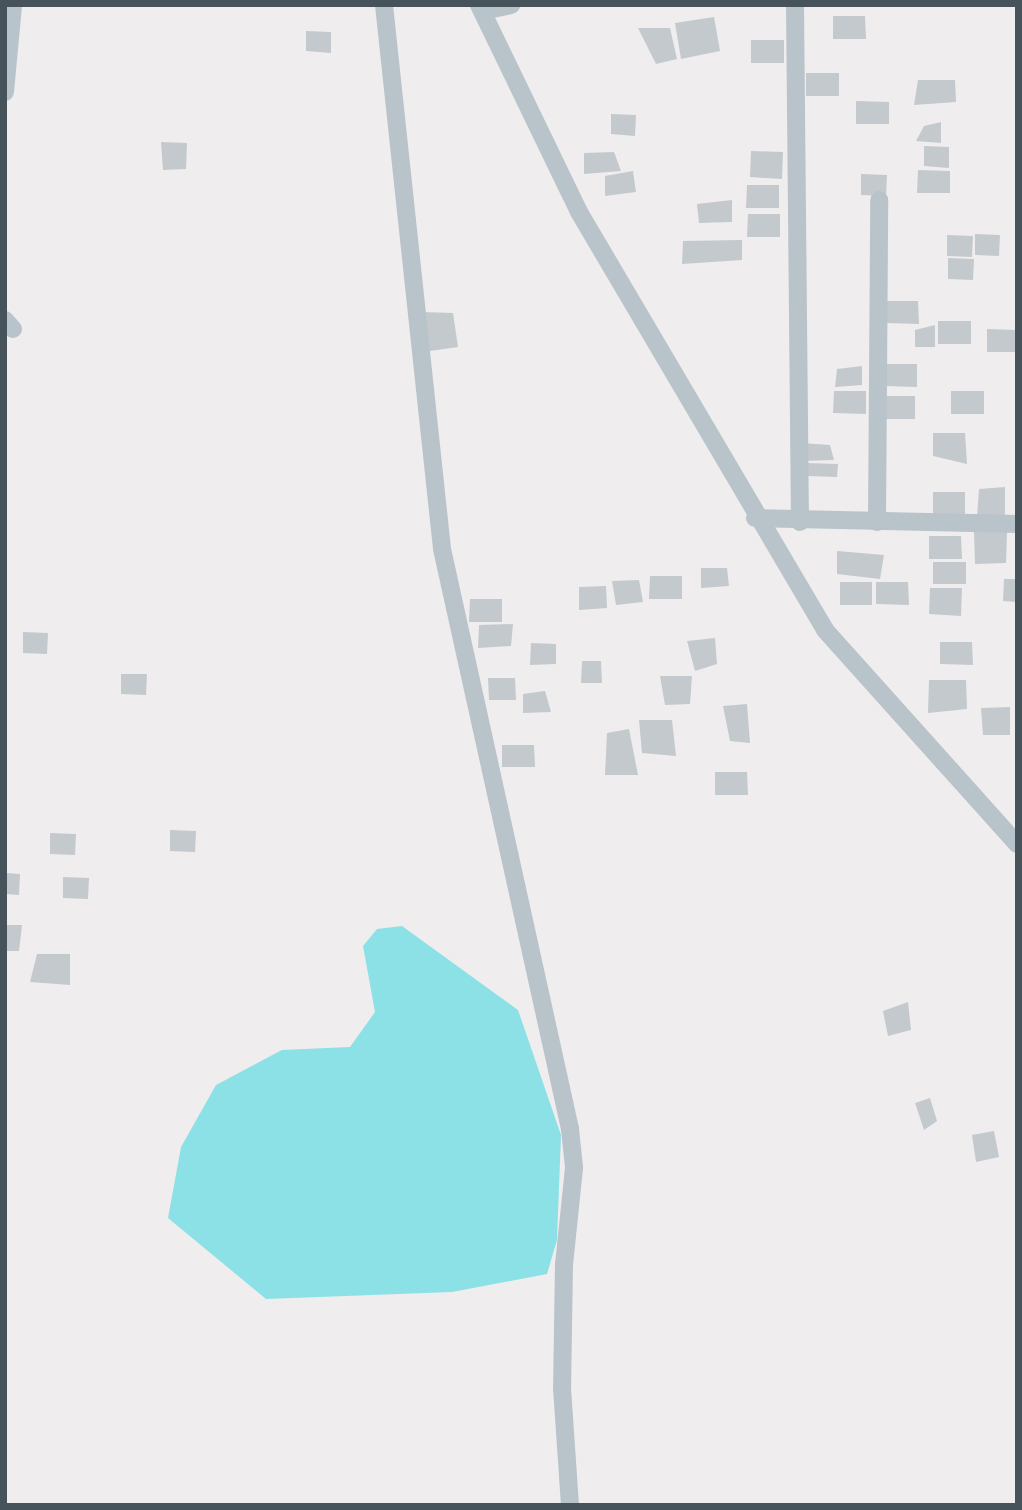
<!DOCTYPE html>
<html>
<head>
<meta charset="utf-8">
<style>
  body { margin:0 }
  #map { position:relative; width:1022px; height:1510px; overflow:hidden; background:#f0edee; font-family:Raleway,sans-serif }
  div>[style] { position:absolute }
  .water>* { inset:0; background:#8ce1e7 }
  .building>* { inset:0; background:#c4c9cd }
  .minor>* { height:18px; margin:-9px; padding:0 9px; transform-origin:9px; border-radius:9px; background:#b9c4ca }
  span { translate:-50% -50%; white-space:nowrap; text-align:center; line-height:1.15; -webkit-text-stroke:6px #fff; paint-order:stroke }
  .frame { position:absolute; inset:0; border:7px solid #46535a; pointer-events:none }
</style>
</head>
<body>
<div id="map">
  <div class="water">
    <i style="clip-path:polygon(402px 926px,518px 1010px,561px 1135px,557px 1240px,547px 1274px,452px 1292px,266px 1299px,168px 1218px,181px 1147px,216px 1085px,282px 1050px,350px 1047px,375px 1012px,363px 946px,377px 929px)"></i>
  </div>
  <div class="building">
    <i style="clip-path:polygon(833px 16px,865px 16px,866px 39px,833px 39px)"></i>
    <i style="clip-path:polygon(714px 17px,720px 51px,681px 59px,675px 23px)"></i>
    <i style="clip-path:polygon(638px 28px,670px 28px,677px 59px,656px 64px)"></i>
    <i style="clip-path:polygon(306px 31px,331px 32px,331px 53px,306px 51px)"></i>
    <i style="clip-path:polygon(751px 40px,784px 40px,784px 63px,751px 63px)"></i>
    <i style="clip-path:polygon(806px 73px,839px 73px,839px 96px,806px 96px)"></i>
    <i style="clip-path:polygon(918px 80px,955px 80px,956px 102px,914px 105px)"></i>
    <i style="clip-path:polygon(856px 101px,889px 102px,889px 124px,856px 124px)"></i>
    <i style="clip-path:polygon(611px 114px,636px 115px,635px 136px,611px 134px)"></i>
    <i style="clip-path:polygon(941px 122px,941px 143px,916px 141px,924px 126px)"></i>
    <i style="clip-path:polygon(161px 142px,187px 143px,186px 169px,163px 170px)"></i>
    <i style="clip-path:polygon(924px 146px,949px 147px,949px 168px,924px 166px)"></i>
    <i style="clip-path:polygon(751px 151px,783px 152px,782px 179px,750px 177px)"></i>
    <i style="clip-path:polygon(614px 152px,621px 171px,584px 174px,584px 153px)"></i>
    <i style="clip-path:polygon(918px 170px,950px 171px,950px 193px,917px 193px)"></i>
    <i style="clip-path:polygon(633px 171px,636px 192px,605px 196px,605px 176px)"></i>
    <i style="clip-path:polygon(861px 174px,887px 175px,886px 196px,861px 195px)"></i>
    <i style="clip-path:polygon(747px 185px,779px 185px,779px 208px,746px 208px)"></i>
    <i style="clip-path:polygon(732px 200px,732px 222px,699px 223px,697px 204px)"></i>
    <i style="clip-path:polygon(748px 214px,780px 214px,780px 237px,747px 237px)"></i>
    <i style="clip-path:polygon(975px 234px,1000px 235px,999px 256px,975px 255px)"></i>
    <i style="clip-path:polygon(947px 235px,973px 236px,972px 257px,947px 256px)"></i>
    <i style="clip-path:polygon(742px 240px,742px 260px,682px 264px,683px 241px)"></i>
    <i style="clip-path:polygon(948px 258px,974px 259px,973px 280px,948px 279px)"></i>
    <i style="clip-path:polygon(886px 301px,918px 301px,919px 324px,886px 323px)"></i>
    <i style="clip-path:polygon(421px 312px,453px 313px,458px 347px,430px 351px)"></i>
    <i style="clip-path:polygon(938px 321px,971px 321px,971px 344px,938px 344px)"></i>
    <i style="clip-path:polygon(935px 325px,935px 347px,915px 347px,915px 330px)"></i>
    <i style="clip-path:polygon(987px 329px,1017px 330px,1017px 352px,987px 352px)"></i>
    <i style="clip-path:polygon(884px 364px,917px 364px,917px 387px,884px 386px)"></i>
    <i style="clip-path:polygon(862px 366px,862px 385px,835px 387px,837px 369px)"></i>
    <i style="clip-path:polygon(834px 391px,866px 391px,866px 414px,833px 413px)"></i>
    <i style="clip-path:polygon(951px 391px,984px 391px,984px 414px,951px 414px)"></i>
    <i style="clip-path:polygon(883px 396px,915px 396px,915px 419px,882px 419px)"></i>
    <i style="clip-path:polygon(933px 433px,965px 433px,967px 464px,933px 456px)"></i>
    <i style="clip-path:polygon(802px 443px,830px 445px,834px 460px,803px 461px)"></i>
    <i style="clip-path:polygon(806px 463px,838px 464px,837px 477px,807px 476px)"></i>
    <i style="clip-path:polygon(1005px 487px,1005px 516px,977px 517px,979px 489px)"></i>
    <i style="clip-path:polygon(933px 492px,965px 492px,965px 515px,933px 514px)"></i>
    <i style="clip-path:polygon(974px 531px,1007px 531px,1006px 563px,975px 564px)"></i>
    <i style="clip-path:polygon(929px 536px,961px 536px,962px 559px,929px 559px)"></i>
    <i style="clip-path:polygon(837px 551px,884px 555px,880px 579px,837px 574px)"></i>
    <i style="clip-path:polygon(933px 562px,966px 562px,966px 584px,933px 584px)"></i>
    <i style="clip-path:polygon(701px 568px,727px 568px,729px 586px,701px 588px)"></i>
    <i style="clip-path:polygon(650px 576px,682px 576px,682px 599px,649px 599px)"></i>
    <i style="clip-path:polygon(1004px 579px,1017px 579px,1017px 602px,1003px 601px)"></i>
    <i style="clip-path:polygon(639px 580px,643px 602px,616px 605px,612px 581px)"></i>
    <i style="clip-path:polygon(840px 582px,872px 582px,872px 605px,840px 605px)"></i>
    <i style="clip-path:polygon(876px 582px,908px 582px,909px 605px,876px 604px)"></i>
    <i style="clip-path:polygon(606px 586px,607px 608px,579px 610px,579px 587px)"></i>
    <i style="clip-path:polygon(930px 588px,962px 588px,961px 616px,929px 614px)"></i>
    <i style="clip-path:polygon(470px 599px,502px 599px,502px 622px,469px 622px)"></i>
    <i style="clip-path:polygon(513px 624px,511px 646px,478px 648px,479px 625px)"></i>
    <i style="clip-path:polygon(23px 632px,48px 633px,47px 654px,23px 653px)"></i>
    <i style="clip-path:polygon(715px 638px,717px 664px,695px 671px,687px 641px)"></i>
    <i style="clip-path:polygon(940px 642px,972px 642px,973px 665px,940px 664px)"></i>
    <i style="clip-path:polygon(531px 643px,556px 644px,556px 664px,530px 665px)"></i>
    <i style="clip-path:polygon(582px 661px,601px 661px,602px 683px,581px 683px)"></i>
    <i style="clip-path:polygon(121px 674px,147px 674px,146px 695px,121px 694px)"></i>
    <i style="clip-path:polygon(660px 676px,692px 676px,690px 704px,665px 705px)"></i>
    <i style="clip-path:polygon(488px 678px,515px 678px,516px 700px,489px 700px)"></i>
    <i style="clip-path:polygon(929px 680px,966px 680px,967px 709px,928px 713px)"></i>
    <i style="clip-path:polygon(545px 691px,551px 712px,523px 713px,523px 694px)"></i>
    <i style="clip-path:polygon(747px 704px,750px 743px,730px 741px,723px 706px)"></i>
    <i style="clip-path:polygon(1010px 707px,1010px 735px,983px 735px,981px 708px)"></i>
    <i style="clip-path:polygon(639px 720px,672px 720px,676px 756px,642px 753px)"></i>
    <i style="clip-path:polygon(629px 729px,638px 775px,605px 775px,607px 733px)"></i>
    <i style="clip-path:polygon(502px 745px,534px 745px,535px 767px,502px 767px)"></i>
    <i style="clip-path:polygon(715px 772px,747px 772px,748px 795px,715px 795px)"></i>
    <i style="clip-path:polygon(170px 830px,196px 831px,195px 852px,170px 851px)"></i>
    <i style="clip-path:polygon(50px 833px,76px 834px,75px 855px,50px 854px)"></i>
    <i style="clip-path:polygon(5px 873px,20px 874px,19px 895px,5px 894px)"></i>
    <i style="clip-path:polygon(63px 877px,89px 878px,88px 899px,63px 898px)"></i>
    <i style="clip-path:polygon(5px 925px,22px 925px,19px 951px,5px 951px)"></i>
    <i style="clip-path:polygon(37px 954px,70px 954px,70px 985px,30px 982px)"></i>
    <i style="clip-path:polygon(908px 1002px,911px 1030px,888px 1036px,883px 1011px)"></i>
    <i style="clip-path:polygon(930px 1098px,937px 1121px,924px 1130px,915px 1103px)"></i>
    <i style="clip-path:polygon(994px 1131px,999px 1157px,976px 1162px,972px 1135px)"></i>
  </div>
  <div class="minor">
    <i style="left:384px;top:5px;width:547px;rotate:83.91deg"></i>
    <i style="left:442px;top:549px;width:594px;rotate:77.55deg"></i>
    <i style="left:570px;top:1129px;width:39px;rotate:84deg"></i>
    <i style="left:574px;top:1168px;width:97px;rotate:95.9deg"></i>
    <i style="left:564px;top:1264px;width:124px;rotate:90.9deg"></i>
    <i style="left:562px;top:1388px;width:117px;rotate:86.1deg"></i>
    <i style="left:479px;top:5px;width:230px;rotate:64.2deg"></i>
    <i style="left:579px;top:212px;width:485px;rotate:59.5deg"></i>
    <i style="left:825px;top:630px;width:288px;rotate:48.1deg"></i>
    <i style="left:795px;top:5px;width:517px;rotate:89.45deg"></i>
    <i style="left:483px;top:11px;width:29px;rotate:-12deg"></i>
    <i style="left:5px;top:92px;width:87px;rotate:-84.7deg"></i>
    <i style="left:5px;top:320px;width:12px;rotate:48deg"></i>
    <i style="left:755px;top:518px;width:262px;rotate:1.3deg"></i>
    <i style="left:877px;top:522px;width:322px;rotate:-89.6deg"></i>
  </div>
  <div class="frame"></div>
</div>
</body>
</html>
